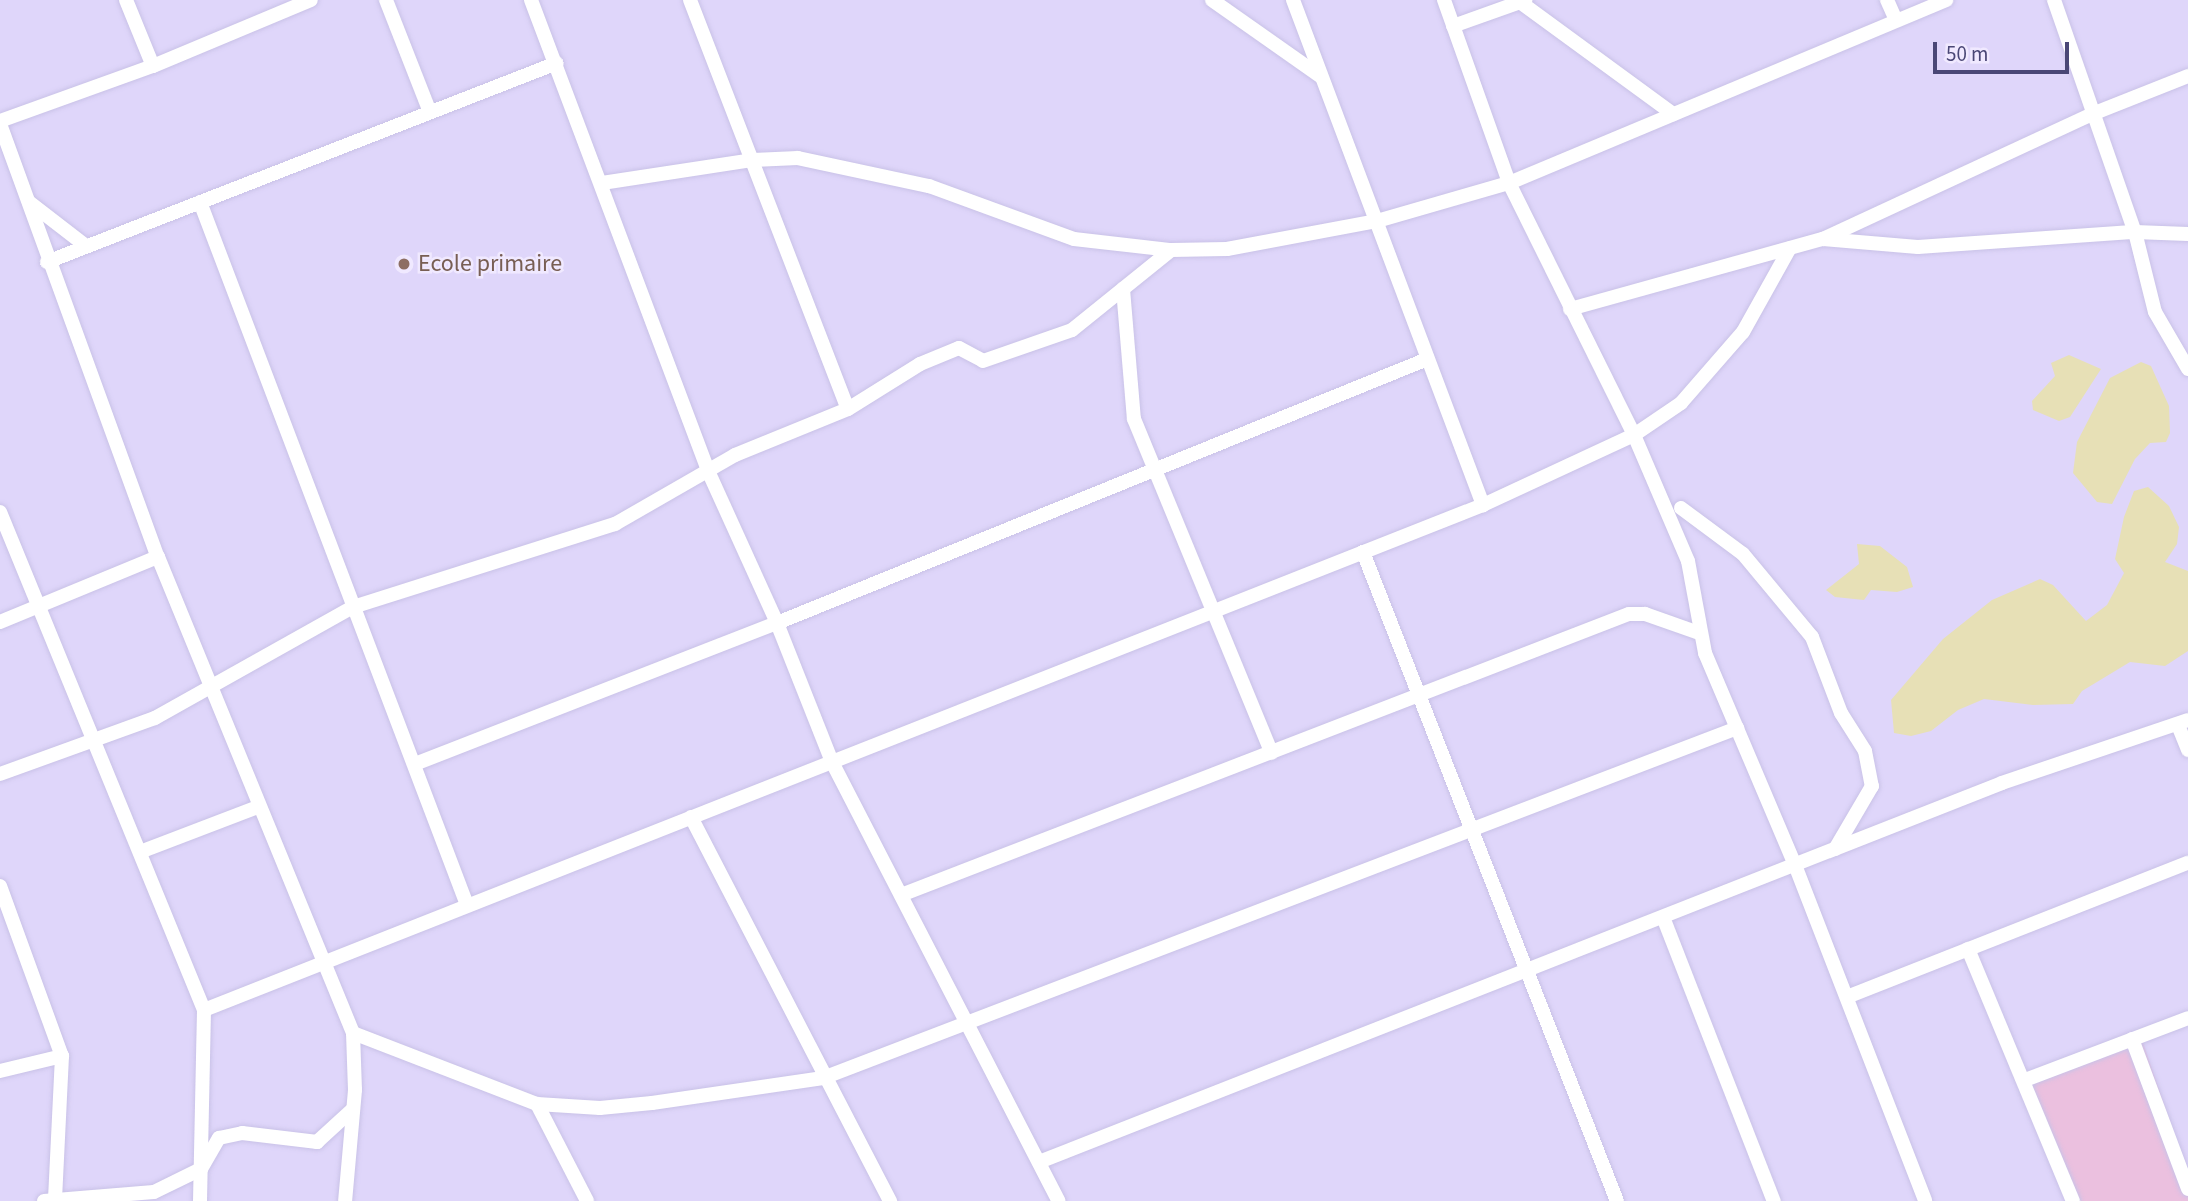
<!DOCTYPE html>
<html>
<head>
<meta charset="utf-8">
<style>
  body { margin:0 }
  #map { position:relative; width:2188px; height:1201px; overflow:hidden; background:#eae2fd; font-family:"Source Sans 3",sans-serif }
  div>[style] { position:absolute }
  .residential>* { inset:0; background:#dfd6fa }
  .green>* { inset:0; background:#ebc0df }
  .water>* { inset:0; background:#e7e0b6 }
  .roads { filter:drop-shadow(0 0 2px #c9c2e7) drop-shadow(0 0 2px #c9c2e7) }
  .minor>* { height:14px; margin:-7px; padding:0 7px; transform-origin:7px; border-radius:7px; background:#fff }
  .dots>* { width:19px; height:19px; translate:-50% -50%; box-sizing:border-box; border:4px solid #f0e9ff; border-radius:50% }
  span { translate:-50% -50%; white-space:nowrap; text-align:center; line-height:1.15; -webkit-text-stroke:5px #f0e9ff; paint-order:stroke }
  .education-label { font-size:24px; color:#785e54 }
  .left { translate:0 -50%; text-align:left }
  .scale { position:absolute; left:1933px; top:42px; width:136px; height:32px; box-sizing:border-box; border:4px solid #4a4776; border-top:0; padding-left:9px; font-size:21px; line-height:24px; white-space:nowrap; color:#4a4776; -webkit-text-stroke:5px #f0e9ff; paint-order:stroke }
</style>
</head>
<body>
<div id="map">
  <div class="residential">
    <i style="clip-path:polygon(0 0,2188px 0,2188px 1201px,0 1201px)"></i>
  </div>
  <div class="green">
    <i style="clip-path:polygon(2141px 1037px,2188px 1173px,2188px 1201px,2079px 1201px,2030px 1080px)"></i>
  </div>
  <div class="water">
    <i style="clip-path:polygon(2069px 355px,2101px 369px,2070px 417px,2059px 421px,2033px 410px,2032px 401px,2055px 376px,2051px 363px)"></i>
    <i style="clip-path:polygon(2141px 362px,2151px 366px,2169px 406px,2170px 433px,2166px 442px,2150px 443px,2135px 459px,2112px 504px,2097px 502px,2073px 473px,2077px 442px,2110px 378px)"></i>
    <i style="clip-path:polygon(2148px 487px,2169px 506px,2179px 527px,2177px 544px,2165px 562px,2188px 571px,2188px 651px,2165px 666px,2130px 662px,2082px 691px,2073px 704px,2033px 705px,1984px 699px,1958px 710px,1931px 731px,1911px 736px,1894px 733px,1891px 700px,1943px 639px,1992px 600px,2040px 579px,2053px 585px,2086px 621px,2107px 605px,2124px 573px,2115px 559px,2124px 517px,2134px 491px)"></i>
    <i style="clip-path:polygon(1857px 544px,1880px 546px,1907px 567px,1913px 587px,1897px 592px,1871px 590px,1864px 600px,1835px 597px,1826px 590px,1859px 564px)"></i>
  </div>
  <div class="roads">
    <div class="minor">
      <i style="left:126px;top:0;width:71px;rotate:67.8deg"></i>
      <i style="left:386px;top:0;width:120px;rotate:68.6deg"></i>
      <i style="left:531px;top:0;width:505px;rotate:69.38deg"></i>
      <i style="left:709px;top:473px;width:165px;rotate:65.6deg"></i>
      <i style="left:777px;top:623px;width:149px;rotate:68.4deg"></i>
      <i style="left:832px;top:762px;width:494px;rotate:62.7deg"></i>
      <i style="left:690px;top:0;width:438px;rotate:68.9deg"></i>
      <i style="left:1212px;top:0;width:132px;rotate:35.1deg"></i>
      <i style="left:1293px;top:0;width:540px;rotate:69.38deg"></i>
      <i style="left:1444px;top:0;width:194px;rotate:70.4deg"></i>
      <i style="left:1509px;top:183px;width:281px;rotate:63.6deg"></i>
      <i style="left:1634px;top:435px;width:137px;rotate:66.8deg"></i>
      <i style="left:1688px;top:561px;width:94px;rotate:79.5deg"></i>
      <i style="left:1705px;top:653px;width:230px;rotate:67deg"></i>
      <i style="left:1795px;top:865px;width:360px;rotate:68.8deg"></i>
      <i style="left:1887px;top:0;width:22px;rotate:66deg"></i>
      <i style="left:2054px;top:0;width:246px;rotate:70.8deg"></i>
      <i style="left:2135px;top:232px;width:82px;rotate:76deg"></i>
      <i style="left:2155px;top:312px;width:66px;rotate:59.9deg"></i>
      <i style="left:1520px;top:2px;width:190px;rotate:36.2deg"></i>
      <i style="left:1453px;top:26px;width:77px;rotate:-19.6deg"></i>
      <i style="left:0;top:121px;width:163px;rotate:-19.8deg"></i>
      <i style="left:153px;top:66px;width:171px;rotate:-22.7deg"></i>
      <i style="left:0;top:124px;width:461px;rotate:70deg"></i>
      <i style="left:158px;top:557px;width:514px;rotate:67.72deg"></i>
      <i style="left:353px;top:1033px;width:57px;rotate:88deg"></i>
      <i style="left:355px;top:1090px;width:111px;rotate:95.1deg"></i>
      <i style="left:602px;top:183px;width:153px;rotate:-8.7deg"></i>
      <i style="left:753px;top:160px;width:45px;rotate:-2.5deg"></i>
      <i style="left:798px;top:158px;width:134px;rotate:12.1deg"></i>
      <i style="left:929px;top:186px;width:154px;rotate:20.1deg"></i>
      <i style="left:1074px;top:239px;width:98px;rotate:6.5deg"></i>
      <i style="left:29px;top:202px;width:72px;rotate:37.7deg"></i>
      <i style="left:200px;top:202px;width:752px;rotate:69.2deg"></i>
      <i style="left:1823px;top:239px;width:95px;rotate:4.8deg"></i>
      <i style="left:1918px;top:247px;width:218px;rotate:-4deg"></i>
      <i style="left:2135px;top:232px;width:53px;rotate:2.2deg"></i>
      <i style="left:47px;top:262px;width:547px;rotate:-21.32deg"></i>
      <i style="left:1123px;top:289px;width:130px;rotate:85.2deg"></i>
      <i style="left:1134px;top:419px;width:361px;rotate:67.6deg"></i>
      <i style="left:1570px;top:309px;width:263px;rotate:-15.5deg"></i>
      <i style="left:1823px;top:239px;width:300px;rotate:-24.9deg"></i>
      <i style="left:2095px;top:113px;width:100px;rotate:-21.7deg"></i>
      <i style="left:1681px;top:508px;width:77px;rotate:36.6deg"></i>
      <i style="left:1743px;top:554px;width:108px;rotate:50.3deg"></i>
      <i style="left:1812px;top:637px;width:81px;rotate:69.1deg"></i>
      <i style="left:1841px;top:713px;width:45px;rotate:57.7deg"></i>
      <i style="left:1865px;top:751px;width:36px;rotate:79deg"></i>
      <i style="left:1872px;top:786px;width:73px;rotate:120.4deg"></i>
      <i style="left:0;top:512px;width:538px;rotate:67.72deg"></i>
      <i style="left:204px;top:1010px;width:191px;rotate:91.2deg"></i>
      <i style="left:1363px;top:552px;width:697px;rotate:68.63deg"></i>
      <i style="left:0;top:622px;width:171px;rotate:-22.4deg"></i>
      <i style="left:2178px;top:725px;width:27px;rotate:68deg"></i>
      <i style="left:415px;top:764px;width:388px;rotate:-21.3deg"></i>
      <i style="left:777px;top:623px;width:699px;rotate:-22.09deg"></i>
      <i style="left:0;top:774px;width:165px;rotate:-19.9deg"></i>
      <i style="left:155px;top:718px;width:227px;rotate:-29.3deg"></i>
      <i style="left:353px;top:607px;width:275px;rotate:-17.6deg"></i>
      <i style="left:615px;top:524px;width:138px;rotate:-29.9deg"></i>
      <i style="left:735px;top:455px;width:122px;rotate:-22.2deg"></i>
      <i style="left:848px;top:409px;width:85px;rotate:-32deg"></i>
      <i style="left:920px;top:364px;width:42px;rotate:-22.3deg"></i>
      <i style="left:959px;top:348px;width:27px;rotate:28deg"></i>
      <i style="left:983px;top:361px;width:94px;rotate:-19.2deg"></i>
      <i style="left:1072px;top:330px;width:127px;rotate:-38.9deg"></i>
      <i style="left:1171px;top:250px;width:56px;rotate:-1deg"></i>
      <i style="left:1227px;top:249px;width:153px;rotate:-10.6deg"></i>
      <i style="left:1377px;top:221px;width:137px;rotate:-16.1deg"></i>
      <i style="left:1509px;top:183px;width:474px;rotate:-22.7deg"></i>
      <i style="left:691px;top:817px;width:433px;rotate:62.6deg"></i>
      <i style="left:140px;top:852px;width:126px;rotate:-20.9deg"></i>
      <i style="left:0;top:886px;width:181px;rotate:70deg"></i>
      <i style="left:62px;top:1056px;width:143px;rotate:92.8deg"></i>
      <i style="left:901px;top:895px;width:780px;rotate:-21.11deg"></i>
      <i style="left:1629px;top:614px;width:16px"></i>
      <i style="left:1645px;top:614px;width:57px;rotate:19.4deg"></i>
      <i style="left:1663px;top:917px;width:305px;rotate:68.7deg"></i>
      <i style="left:1968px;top:949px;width:273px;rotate:67.4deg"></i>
      <i style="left:1847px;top:997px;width:366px;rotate:-21.5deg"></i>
      <i style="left:204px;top:1010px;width:1375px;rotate:-21.55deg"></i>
      <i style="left:1483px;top:505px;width:166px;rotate:-24.9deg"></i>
      <i style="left:1634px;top:435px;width:57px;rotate:-34.2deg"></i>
      <i style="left:1681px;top:403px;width:94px;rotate:-48.9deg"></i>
      <i style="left:1743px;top:332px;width:96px;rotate:-60.8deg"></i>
      <i style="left:353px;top:1033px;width:197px;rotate:21.1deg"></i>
      <i style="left:537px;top:1104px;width:63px;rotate:3.6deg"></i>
      <i style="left:600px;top:1108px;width:52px;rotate:-5.5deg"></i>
      <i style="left:652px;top:1103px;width:173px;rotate:-8.3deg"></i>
      <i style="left:823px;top:1078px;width:979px;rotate:-20.95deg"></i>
      <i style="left:2132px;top:1039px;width:160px;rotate:69.5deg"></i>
      <i style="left:0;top:1071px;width:64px;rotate:-13.6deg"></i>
      <i style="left:2025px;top:1080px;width:174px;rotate:-20.8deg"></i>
      <i style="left:537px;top:1104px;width:109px;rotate:62.7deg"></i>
      <i style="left:1039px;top:1162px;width:1035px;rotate:-21.48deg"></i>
      <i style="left:2002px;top:783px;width:196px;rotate:-18.7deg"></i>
      <i style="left:44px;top:1201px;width:110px;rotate:-4.7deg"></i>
      <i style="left:154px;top:1192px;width:52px;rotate:-26.1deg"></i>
      <i style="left:201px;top:1169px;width:36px;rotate:-60deg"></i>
      <i style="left:219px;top:1138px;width:24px;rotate:-12deg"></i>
      <i style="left:242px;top:1133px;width:76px;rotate:6.8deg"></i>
      <i style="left:317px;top:1142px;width:49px;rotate:-42.5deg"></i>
    </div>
  </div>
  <div class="dots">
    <i style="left:404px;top:264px;background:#8d6e63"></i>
  </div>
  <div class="education-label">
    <span class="left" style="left:418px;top:264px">Ecole primaire</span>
  </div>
  <div class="scale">50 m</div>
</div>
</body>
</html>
